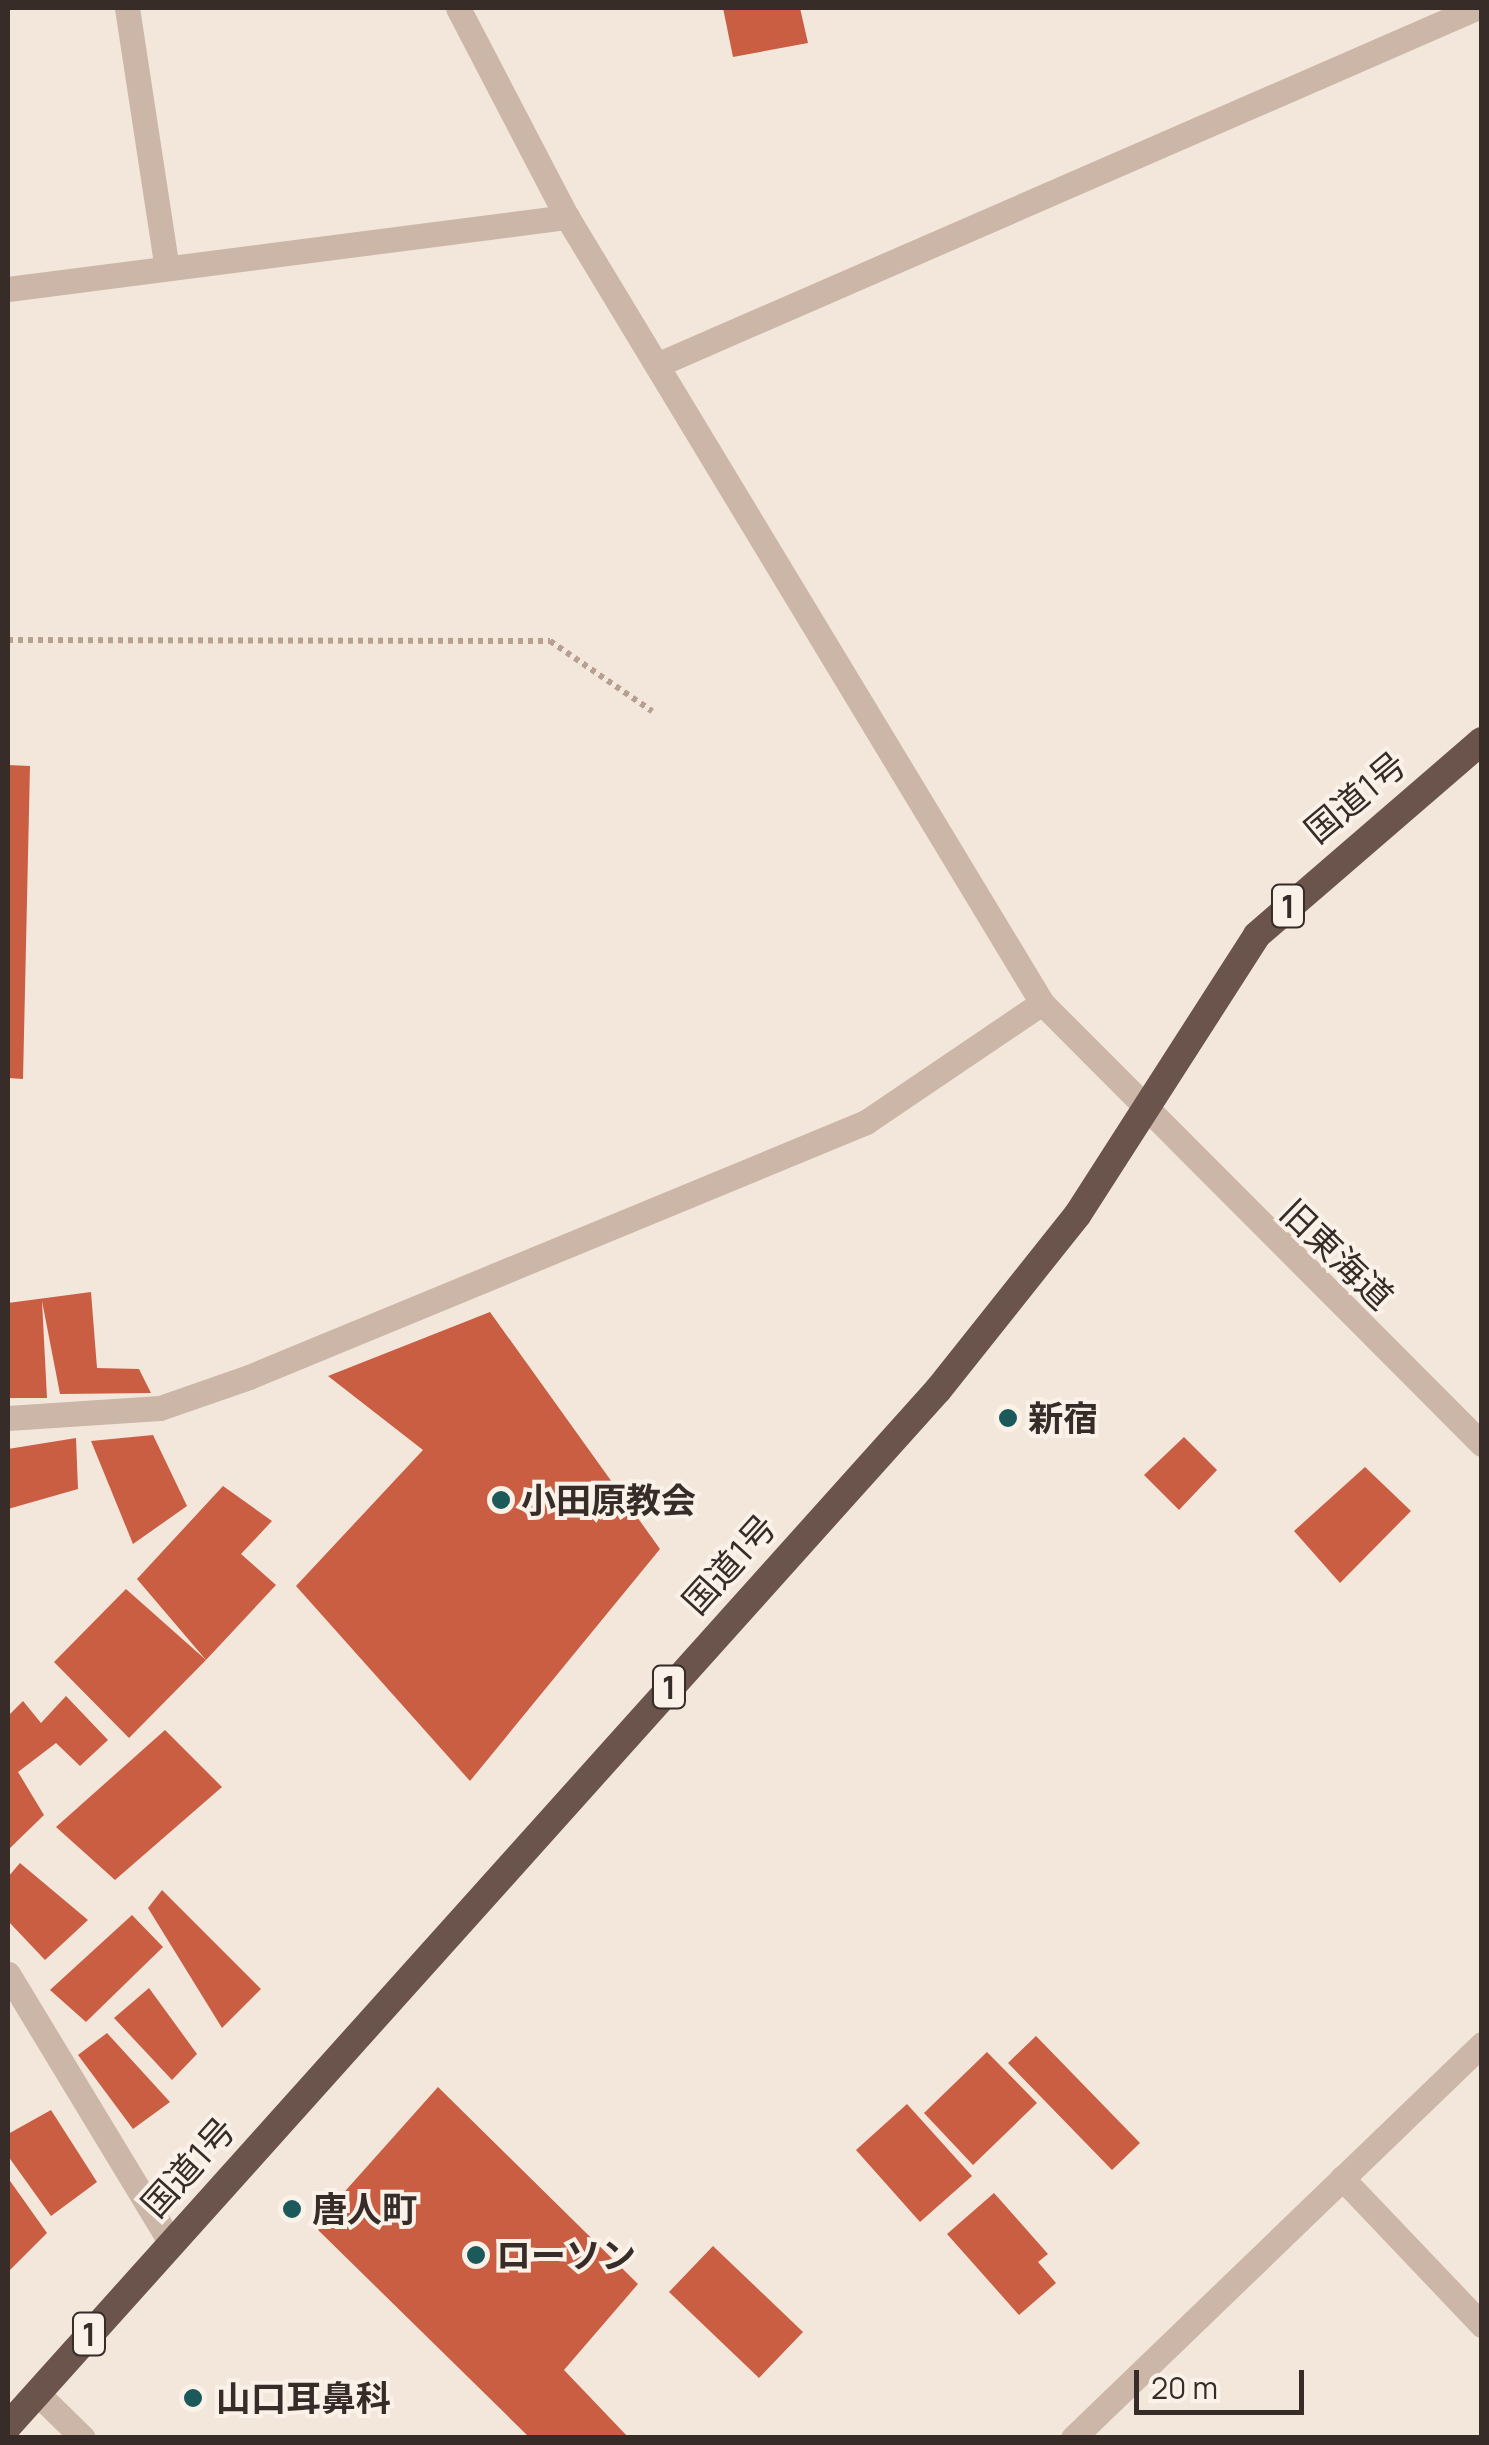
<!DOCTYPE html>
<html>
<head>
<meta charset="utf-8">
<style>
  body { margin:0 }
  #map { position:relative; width:1489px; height:2445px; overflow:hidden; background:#f3e7dc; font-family:Manrope,"Noto Sans JP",sans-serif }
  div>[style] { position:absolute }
  .building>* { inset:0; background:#c95e43 }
  .path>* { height:6px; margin-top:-3px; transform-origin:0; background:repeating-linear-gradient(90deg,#b7a091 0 5px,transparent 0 10px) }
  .service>* { height:25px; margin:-12.5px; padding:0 12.5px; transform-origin:12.5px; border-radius:12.5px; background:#cbb6a7 }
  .minor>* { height:25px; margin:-12.5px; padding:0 12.5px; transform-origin:12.5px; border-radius:12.5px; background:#cbb6a7 }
  .tertiary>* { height:25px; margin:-12.5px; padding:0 12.5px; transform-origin:12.5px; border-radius:12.5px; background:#cbb6a7 }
  .trunk>* { height:28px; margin:-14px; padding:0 14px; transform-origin:14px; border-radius:14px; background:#6a544c }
  .dots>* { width:28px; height:28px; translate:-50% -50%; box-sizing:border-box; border:5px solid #faf1e8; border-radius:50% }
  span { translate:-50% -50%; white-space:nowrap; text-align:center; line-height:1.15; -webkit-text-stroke:8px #faf1e8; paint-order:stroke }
  .shield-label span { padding:2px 8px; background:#faf1e8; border:2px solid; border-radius:8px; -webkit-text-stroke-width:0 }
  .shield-label { font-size:32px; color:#372c28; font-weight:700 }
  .street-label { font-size:35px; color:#372c28 }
  .poi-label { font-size:35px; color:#372c28; font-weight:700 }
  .left { translate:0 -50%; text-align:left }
  .frame { position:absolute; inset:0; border:10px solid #372c28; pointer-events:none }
  .scale { position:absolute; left:1134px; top:2370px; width:170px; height:45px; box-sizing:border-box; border:5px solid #372c28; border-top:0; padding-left:12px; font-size:30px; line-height:35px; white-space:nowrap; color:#372c28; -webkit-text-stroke:8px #faf1e8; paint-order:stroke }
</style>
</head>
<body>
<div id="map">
  <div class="building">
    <i style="clip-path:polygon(723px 8px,800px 8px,808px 43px,733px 57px)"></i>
    <i style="clip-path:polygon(8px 765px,30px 766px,23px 1079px,8px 1078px)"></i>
    <i style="clip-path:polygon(91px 1292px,97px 1368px,139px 1369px,151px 1393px,60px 1394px,42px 1301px,47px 1398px,8px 1398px,8px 1303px)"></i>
    <i style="clip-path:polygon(490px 1312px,660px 1549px,470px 1781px,296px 1586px,423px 1450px,328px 1376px)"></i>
    <i style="clip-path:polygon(153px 1435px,187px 1506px,133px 1544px,91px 1441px)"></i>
    <i style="clip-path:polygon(1184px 1437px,1217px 1470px,1179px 1510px,1144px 1475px)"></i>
    <i style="clip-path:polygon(76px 1438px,78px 1489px,8px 1509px,8px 1449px)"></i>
    <i style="clip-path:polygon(1365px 1467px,1411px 1511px,1340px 1583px,1294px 1531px)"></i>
    <i style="clip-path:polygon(223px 1486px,272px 1521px,241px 1554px,276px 1585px,206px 1660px,137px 1579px)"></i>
    <i style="clip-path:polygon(126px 1589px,206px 1660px,129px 1738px,54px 1662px)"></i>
    <i style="clip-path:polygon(66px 1696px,108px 1740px,80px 1766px,56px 1743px,18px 1772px,44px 1815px,8px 1850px,8px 1716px,23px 1701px,41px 1723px)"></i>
    <i style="clip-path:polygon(165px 1730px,222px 1787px,115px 1880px,56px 1827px)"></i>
    <i style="clip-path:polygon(20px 1863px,88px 1920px,45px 1960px,8px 1921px,8px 1877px)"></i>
    <i style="clip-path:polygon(162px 1890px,261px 1989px,222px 2028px,148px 1908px)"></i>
    <i style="clip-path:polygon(132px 1915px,163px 1947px,86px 2022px,50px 1990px)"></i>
    <i style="clip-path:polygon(149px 1988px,197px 2054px,172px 2080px,114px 2018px)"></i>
    <i style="clip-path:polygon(107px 2033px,170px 2102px,133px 2129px,78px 2055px)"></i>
    <i style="clip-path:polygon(1036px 2036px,1140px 2143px,1112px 2170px,1008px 2063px)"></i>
    <i style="clip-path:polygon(987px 2052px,1037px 2103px,973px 2165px,924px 2113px)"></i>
    <i style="clip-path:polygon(438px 2087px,638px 2284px,564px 2370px,629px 2438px,530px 2438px,314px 2226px)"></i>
    <i style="clip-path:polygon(907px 2104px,972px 2176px,920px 2222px,856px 2150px)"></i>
    <i style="clip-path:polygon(51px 2110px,97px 2182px,51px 2216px,8px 2156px,8px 2134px)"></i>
    <i style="clip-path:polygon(8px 2178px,47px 2233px,8px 2272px)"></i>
    <i style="clip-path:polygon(994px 2193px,1048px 2254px,1038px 2262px,1056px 2283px,1019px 2315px,947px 2234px)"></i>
    <i style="clip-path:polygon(713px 2246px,803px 2332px,759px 2378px,669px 2292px)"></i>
  </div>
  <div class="path">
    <i style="left:8px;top:640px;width:542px;rotate:0.11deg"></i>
    <i style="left:550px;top:641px;width:124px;rotate:34.5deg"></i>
  </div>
  <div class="service">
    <i style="left:127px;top:8px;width:263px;rotate:81.3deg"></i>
    <i style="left:8px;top:289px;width:564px;rotate:-7.34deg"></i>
    <i style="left:659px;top:364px;width:891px;rotate:-23.54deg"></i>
  </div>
  <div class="minor">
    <i style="left:8px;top:1418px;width:152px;rotate:-3.8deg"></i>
    <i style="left:160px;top:1408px;width:94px;rotate:-19.2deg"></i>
    <i style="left:249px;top:1377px;width:668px;rotate:-22.45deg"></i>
    <i style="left:866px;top:1122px;width:212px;rotate:-34.1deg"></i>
    <i style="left:8px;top:1974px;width:313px;rotate:58.8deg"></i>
    <i style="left:1342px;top:2178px;width:203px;rotate:46.4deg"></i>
    <i style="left:37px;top:2393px;width:64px;rotate:44.4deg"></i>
  </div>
  <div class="tertiary">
    <i style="left:458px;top:8px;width:236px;rotate:62.5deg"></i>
    <i style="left:567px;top:217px;width:918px;rotate:58.85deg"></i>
    <i style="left:1042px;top:1003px;width:623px;rotate:45.07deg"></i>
    <i style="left:1073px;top:2438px;width:568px;rotate:-43.93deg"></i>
  </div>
  <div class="trunk">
    <i style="left:8px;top:2426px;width:1392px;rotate:-48.09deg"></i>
    <i style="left:938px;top:1390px;width:225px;rotate:-51.5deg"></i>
    <i style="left:1078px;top:1214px;width:331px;rotate:-57.3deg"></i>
    <i style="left:1257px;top:935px;width:297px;rotate:-40.8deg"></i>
  </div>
  <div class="dots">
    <i style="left:1008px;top:1418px;background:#1c595a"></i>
    <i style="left:501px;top:1500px;background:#1c595a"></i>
    <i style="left:292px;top:2209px;background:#1c595a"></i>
    <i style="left:476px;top:2255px;background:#1c595a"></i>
    <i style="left:193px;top:2398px;background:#1c595a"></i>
  </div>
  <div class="shield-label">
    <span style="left:1288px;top:906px">1</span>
    <span style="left:669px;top:1687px">1</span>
    <span style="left:89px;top:2334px">1</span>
  </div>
  <div class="street-label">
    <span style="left:1355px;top:797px;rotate:-40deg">国道1号</span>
    <span style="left:1337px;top:1254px;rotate:44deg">旧東海道</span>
    <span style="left:729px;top:1564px;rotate:-48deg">国道1号</span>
    <span style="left:188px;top:2167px;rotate:-48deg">国道1号</span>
  </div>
  <div class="poi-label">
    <span class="left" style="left:1028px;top:1418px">新宿</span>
    <span class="left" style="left:521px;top:1500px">小田原教会</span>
    <span class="left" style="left:312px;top:2209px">唐人町</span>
    <span class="left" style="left:496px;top:2255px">ローソン</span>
    <span class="left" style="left:216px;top:2398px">山口耳鼻科</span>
  </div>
  <div class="frame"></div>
  <div class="scale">20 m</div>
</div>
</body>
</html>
